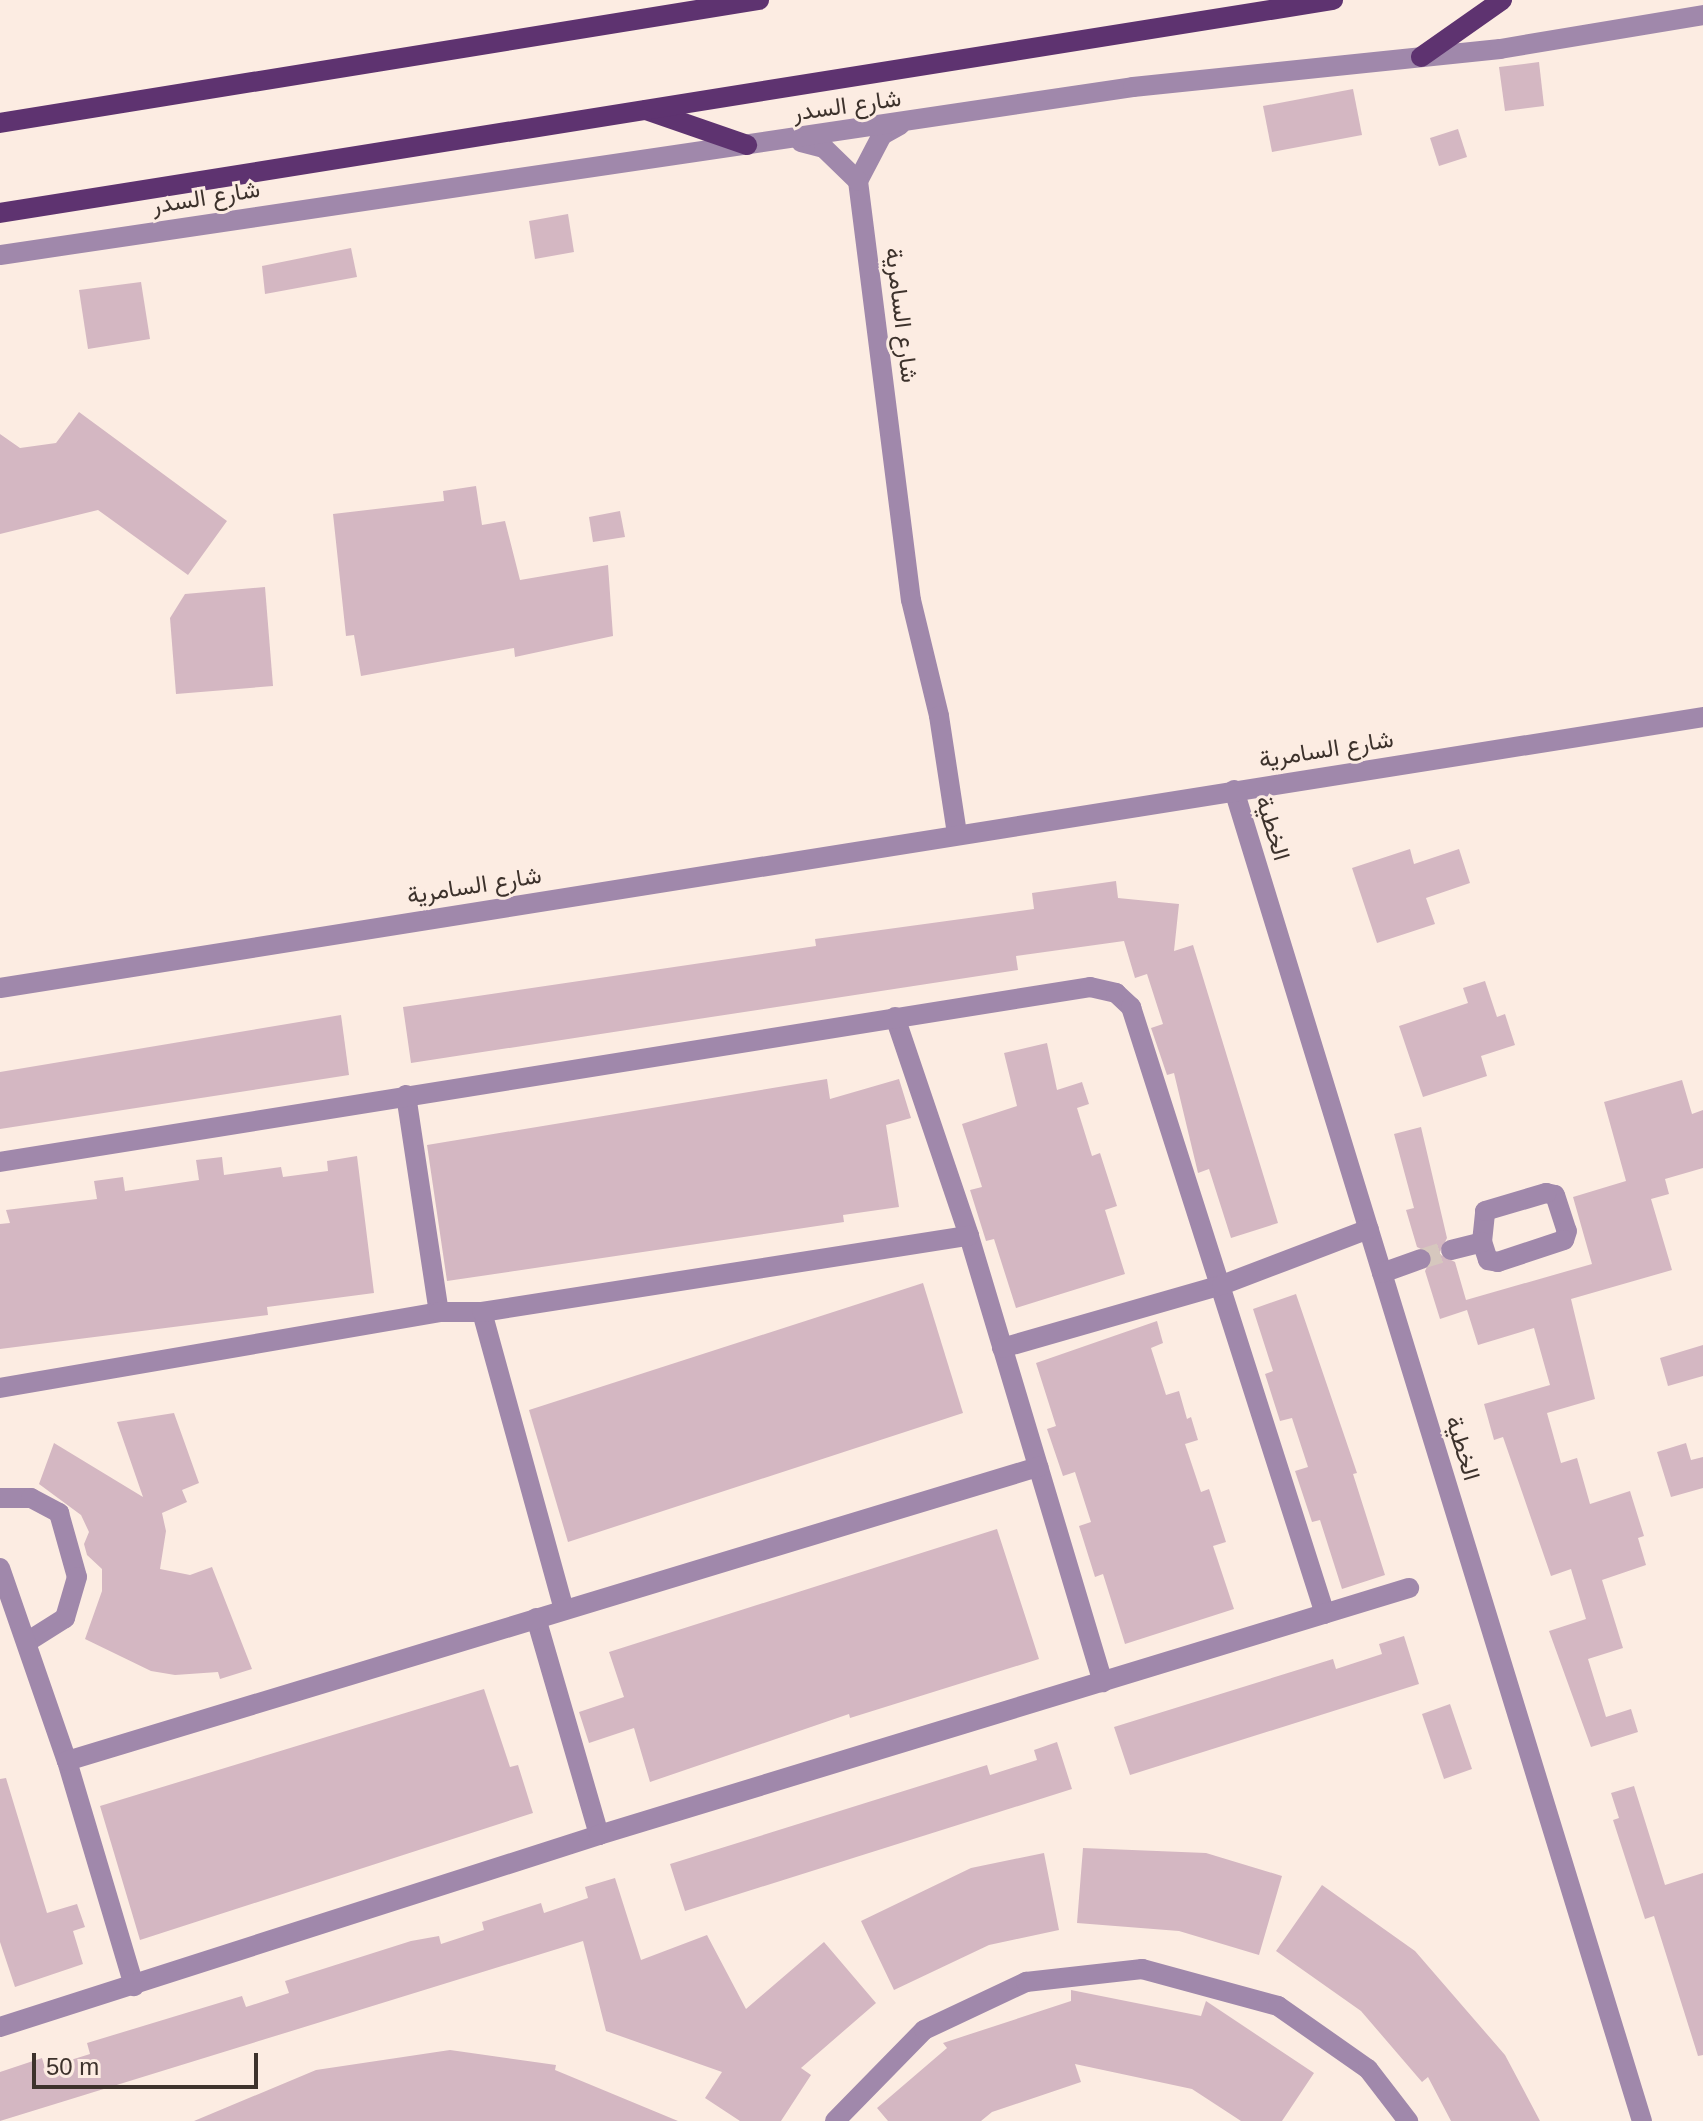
<!DOCTYPE html>
<html>
<head>
<meta charset="utf-8">
<style>
  body { margin:0 }
  #map { position:relative; width:1703px; height:2121px; overflow:hidden; background:#fcece2; font-family:Arial,Vazirmatn,sans-serif }
  div>[style] { position:absolute }
  .building>* { inset:0; background:#d4b7c2 }
  .minor-tunnel>* { height:20px; margin-top:-10px; transform-origin:0; background:repeating-linear-gradient(90deg,#d6c7be 0 20px,transparent 0 30px) }
  .minor>* { height:20px; margin:-10px; padding:0 10px; transform-origin:10px; border-radius:10px; background:#a088ab }
  .major>* { height:20px; margin:-10px; padding:0 10px; transform-origin:10px; border-radius:10px; background:#5e3370 }
  span { translate:-50% -50%; white-space:nowrap; text-align:center; line-height:1.15; -webkit-text-stroke:6px #fcece2; paint-order:stroke }
  .street-label { font-size:24px; color:#3d322c }
  .scale { position:absolute; left:32px; top:2053px; width:226px; height:36px; box-sizing:border-box; border:4px solid #3d322c; border-top:0; padding-left:10px; font-size:24px; line-height:28px; white-space:nowrap; color:#3d322c; -webkit-text-stroke:6px #fcece2; paint-order:stroke }
</style>
</head>
<body>
<div id="map">
  <div class="building">
    <i style="clip-path:polygon(1539px 62px,1544px 106px,1505px 111px,1499px 67px)"></i>
    <i style="clip-path:polygon(1353px 89px,1362px 135px,1272px 152px,1263px 106px)"></i>
    <i style="clip-path:polygon(1458px 129px,1467px 157px,1439px 166px,1430px 138px)"></i>
    <i style="clip-path:polygon(568px 214px,574px 252px,535px 259px,529px 221px)"></i>
    <i style="clip-path:polygon(351px 248px,357px 277px,265px 294px,262px 266px)"></i>
    <i style="clip-path:polygon(141px 282px,150px 339px,88px 349px,79px 290px)"></i>
    <i style="clip-path:polygon(79px 412px,227px 521px,188px 575px,98px 510px,0 534px,0 434px,20px 448px,56px 443px)"></i>
    <i style="clip-path:polygon(476px 486px,482px 525px,505px 521px,520px 580px,608px 565px,613px 636px,515px 657px,514px 648px,361px 676px,354px 635px,346px 636px,333px 514px,444px 501px,443px 491px)"></i>
    <i style="clip-path:polygon(620px 511px,625px 537px,593px 542px,589px 517px)"></i>
    <i style="clip-path:polygon(265px 587px,273px 686px,176px 694px,170px 618px,185px 594px)"></i>
    <i style="clip-path:polygon(1410px 849px,1414px 864px,1459px 849px,1470px 883px,1426px 898px,1435px 924px,1377px 943px,1352px 868px)"></i>
    <i style="clip-path:polygon(1116px 881px,1118px 898px,1179px 904px,1174px 951px,1193px 945px,1278px 1223px,1231px 1238px,1209px 1169px,1198px 1173px,1174px 1073px,1167px 1075px,1151px 1028px,1163px 1024px,1147px 974px,1135px 978px,1124px 941px,1016px 956px,1018px 970px,411px 1063px,403px 1007px,816px 946px,815px 939px,1034px 909px,1032px 893px)"></i>
    <i style="clip-path:polygon(1485px 981px,1497px 1017px,1505px 1014px,1515px 1045px,1481px 1056px,1487px 1076px,1423px 1097px,1399px 1026px,1468px 1003px,1463px 988px)"></i>
    <i style="clip-path:polygon(341px 1015px,349px 1075px,0 1129px,0 1072px)"></i>
    <i style="clip-path:polygon(1047px 1043px,1057px 1090px,1082px 1082px,1089px 1104px,1077px 1108px,1092px 1156px,1100px 1153px,1117px 1206px,1105px 1210px,1125px 1274px,1016px 1308px,994px 1239px,986px 1241px,970px 1190px,982px 1187px,962px 1124px,1017px 1106px,1004px 1053px)"></i>
    <i style="clip-path:polygon(827px 1079px,830px 1099px,899px 1079px,911px 1118px,886px 1125px,899px 1207px,843px 1215px,844px 1222px,447px 1281px,427px 1145px)"></i>
    <i style="clip-path:polygon(1682px 1080px,1692px 1114px,1703px 1110px,1703px 1168px,1665px 1179px,1669px 1194px,1651px 1199px,1672px 1270px,1571px 1299px,1595px 1399px,1547px 1413px,1561px 1463px,1577px 1458px,1590px 1504px,1630px 1491px,1644px 1536px,1638px 1538px,1646px 1565px,1602px 1580px,1623px 1648px,1588px 1659px,1606px 1717px,1631px 1709px,1638px 1732px,1591px 1747px,1549px 1631px,1586px 1619px,1571px 1569px,1551px 1576px,1503px 1437px,1494px 1440px,1484px 1404px,1550px 1385px,1534px 1328px,1478px 1345px,1467px 1310px,1440px 1319px,1425px 1271px,1433px 1255px,1417px 1247px,1406px 1210px,1414px 1208px,1394px 1134px,1421px 1127px,1447px 1238px,1439px 1254px,1455px 1262px,1466px 1300px,1592px 1264px,1573px 1197px,1626px 1181px,1604px 1102px)"></i>
    <i style="clip-path:polygon(357px 1156px,374px 1293px,267px 1307px,268px 1315px,0 1349px,0 1224px,10px 1223px,6px 1210px,97px 1199px,94px 1181px,123px 1177px,125px 1191px,199px 1180px,196px 1160px,222px 1157px,224px 1175px,281px 1167px,283px 1177px,328px 1171px,327px 1161px)"></i>
    <i style="clip-path:polygon(923px 1283px,963px 1413px,568px 1542px,529px 1410px)"></i>
    <i style="clip-path:polygon(1296px 1294px,1357px 1473px,1353px 1474px,1385px 1575px,1342px 1589px,1320px 1520px,1312px 1522px,1295px 1471px,1308px 1467px,1292px 1418px,1280px 1421px,1265px 1374px,1273px 1371px,1253px 1309px)"></i>
    <i style="clip-path:polygon(1157px 1321px,1163px 1343px,1151px 1348px,1166px 1395px,1179px 1391px,1187px 1419px,1191px 1417px,1198px 1440px,1185px 1444px,1201px 1492px,1209px 1489px,1226px 1542px,1213px 1546px,1234px 1609px,1125px 1644px,1103px 1574px,1095px 1577px,1079px 1526px,1091px 1522px,1075px 1472px,1063px 1476px,1047px 1429px,1056px 1426px,1036px 1363px)"></i>
    <i style="clip-path:polygon(1703px 1345px,1703px 1376px,1668px 1386px,1660px 1358px)"></i>
    <i style="clip-path:polygon(174px 1413px,199px 1483px,182px 1490px,187px 1502px,162px 1513px,166px 1531px,160px 1569px,190px 1575px,212px 1567px,252px 1669px,220px 1679px,218px 1672px,175px 1675px,151px 1671px,85px 1639px,102px 1591px,102px 1569px,87px 1555px,84px 1544px,89px 1532px,81px 1515px,39px 1484px,54px 1443px,143px 1497px,117px 1422px)"></i>
    <i style="clip-path:polygon(1686px 1443px,1691px 1460px,1703px 1457px,1703px 1488px,1671px 1497px,1657px 1452px)"></i>
    <i style="clip-path:polygon(997px 1529px,1039px 1659px,850px 1718px,849px 1714px,650px 1782px,634px 1728px,589px 1743px,579px 1712px,624px 1697px,609px 1652px)"></i>
    <i style="clip-path:polygon(1404px 1636px,1419px 1684px,1130px 1775px,1114px 1727px,1333px 1659px,1336px 1669px,1382px 1654px,1379px 1644px)"></i>
    <i style="clip-path:polygon(484px 1689px,510px 1767px,518px 1765px,533px 1813px,140px 1940px,100px 1806px)"></i>
    <i style="clip-path:polygon(1450px 1704px,1472px 1769px,1444px 1779px,1422px 1714px)"></i>
    <i style="clip-path:polygon(1057px 1742px,1072px 1789px,685px 1911px,670px 1864px,987px 1765px,990px 1775px,1037px 1760px,1034px 1750px)"></i>
    <i style="clip-path:polygon(6px 1778px,47px 1913px,77px 1904px,85px 1927px,73px 1931px,83px 1964px,15px 1987px,0 1942px,0 1779px)"></i>
    <i style="clip-path:polygon(1634px 1786px,1665px 1885px,1703px 1873px,1703px 2055px,1698px 2056px,1654px 1916px,1645px 1919px,1613px 1820px,1619px 1818px,1611px 1793px)"></i>
    <i style="clip-path:polygon(1083px 1848px,1206px 1853px,1282px 1876px,1259px 1955px,1179px 1931px,1077px 1923px)"></i>
    <i style="clip-path:polygon(1044px 1853px,1059px 1930px,989px 1945px,894px 1990px,861px 1921px,971px 1868px)"></i>
    <i style="clip-path:polygon(615px 1878px,641px 1960px,707px 1935px,746px 2009px,824px 1942px,876px 2003px,801px 2068px,811px 2075px,781px 2121px,740px 2121px,705px 2098px,722px 2072px,606px 2031px,583px 1941px,0 2121px,0 2072px,42px 2058px,45px 2068px,90px 2054px,87px 2043px,242px 1996px,246px 2007px,289px 1993px,285px 1981px,411px 1941px,439px 1936px,441px 1944px,484px 1930px,482px 1922px,541px 1903px,544px 1913px,588px 1898px,585px 1887px)"></i>
    <i style="clip-path:polygon(1322px 1885px,1415px 1951px,1505px 2055px,1540px 2121px,1451px 2121px,1428px 2077px,1422px 2082px,1361px 2011px,1276px 1951px)"></i>
    <i style="clip-path:polygon(1071px 1990px,1201px 2016px,1206px 2001px,1314px 2073px,1282px 2121px,1241px 2121px,1192px 2089px,1075px 2064px,1081px 2082px,992px 2112px,981px 2121px,888px 2121px,877px 2108px,947px 2048px,943px 2043px,1071px 2001px)"></i>
    <i style="clip-path:polygon(450px 2050px,556px 2065px,555px 2070px,678px 2121px,194px 2121px,316px 2070px)"></i>
  </div>
  <div class="minor-tunnel">
    <i style="left:1421px;top:1259px;width:31px;rotate:-17deg"></i>
  </div>
  <div class="minor">
    <i style="left:900px;top:125px;width:21px;rotate:151deg"></i>
    <i style="left:882px;top:135px;width:52px;rotate:117.6deg"></i>
    <i style="left:858px;top:181px;width:422px;rotate:82.8deg"></i>
    <i style="left:911px;top:600px;width:119px;rotate:76.4deg"></i>
    <i style="left:939px;top:716px;width:118px;rotate:81.3deg"></i>
    <i style="left:801px;top:142px;width:24px;rotate:15deg"></i>
    <i style="left:824px;top:148px;width:47px;rotate:44.1deg"></i>
    <i style="left:0;top:255px;width:1145px;rotate:-8.43deg"></i>
    <i style="left:1133px;top:87px;width:369px;rotate:-5.9deg"></i>
    <i style="left:1500px;top:49px;width:206px;rotate:-9.5deg"></i>
    <i style="left:1234px;top:790px;width:1392px;rotate:72.96deg"></i>
    <i style="left:0;top:988px;width:1724px;rotate:-9.04deg"></i>
    <i style="left:895px;top:1017px;width:231px;rotate:71.3deg"></i>
    <i style="left:969px;top:1236px;width:466px;rotate:73.3deg"></i>
    <i style="left:406px;top:1095px;width:219px;rotate:81.4deg"></i>
    <i style="left:0;top:1162px;width:1104px;rotate:-9.12deg"></i>
    <i style="left:1090px;top:987px;width:27px;rotate:13deg"></i>
    <i style="left:1116px;top:993px;width:21px;rotate:43deg"></i>
    <i style="left:1131px;top:1007px;width:637px;rotate:72.28deg"></i>
    <i style="left:1546px;top:1193px;width:9px;rotate:13deg"></i>
    <i style="left:1555px;top:1195px;width:38px;rotate:72deg"></i>
    <i style="left:1567px;top:1231px;width:9px;rotate:108deg"></i>
    <i style="left:1564px;top:1240px;width:70px;rotate:161.6deg"></i>
    <i style="left:1498px;top:1262px;width:10px;rotate:-169deg"></i>
    <i style="left:1488px;top:1260px;width:19px;rotate:-108deg"></i>
    <i style="left:1482px;top:1242px;width:31px;rotate:-84deg"></i>
    <i style="left:1485px;top:1211px;width:64px;rotate:-16.4deg"></i>
    <i style="left:1451px;top:1250px;width:32px;rotate:-14deg"></i>
    <i style="left:1382px;top:1273px;width:41px;rotate:-19.7deg"></i>
    <i style="left:482px;top:1312px;width:309px;rotate:74.6deg"></i>
    <i style="left:1002px;top:1348px;width:229px;rotate:-16deg"></i>
    <i style="left:1222px;top:1285px;width:157px;rotate:-20.9deg"></i>
    <i style="left:0;top:1388px;width:446px;rotate:-9.8deg"></i>
    <i style="left:439px;top:1312px;width:43px"></i>
    <i style="left:482px;top:1312px;width:493px;rotate:-8.9deg"></i>
    <i style="left:0;top:1498px;width:31px"></i>
    <i style="left:31px;top:1498px;width:32px;rotate:28deg"></i>
    <i style="left:59px;top:1513px;width:66px;rotate:74.3deg"></i>
    <i style="left:77px;top:1577px;width:43px;rotate:106.3deg"></i>
    <i style="left:65px;top:1618px;width:45px;rotate:147.7deg"></i>
    <i style="left:0;top:1568px;width:204px;rotate:70.9deg"></i>
    <i style="left:67px;top:1761px;width:235px;rotate:73.4deg"></i>
    <i style="left:536px;top:1618px;width:226px;rotate:73.8deg"></i>
    <i style="left:67px;top:1761px;width:1015px;rotate:-16.85deg"></i>
    <i style="left:0;top:2027px;width:629px;rotate:-17.77deg"></i>
    <i style="left:599px;top:1835px;width:847px;rotate:-16.96deg"></i>
    <i style="left:835px;top:2121px;width:127px;rotate:-45.6deg"></i>
    <i style="left:924px;top:2030px;width:113px;rotate:-25.2deg"></i>
    <i style="left:1026px;top:1982px;width:117px;rotate:-6.4deg"></i>
    <i style="left:1142px;top:1969px;width:141px;rotate:15.2deg"></i>
    <i style="left:1278px;top:2006px;width:110px;rotate:35deg"></i>
    <i style="left:1368px;top:2069px;width:66px;rotate:52.4deg"></i>
  </div>
  <div class="major">
    <i style="left:1421px;top:57px;width:99px;rotate:-35.1deg"></i>
    <i style="left:646px;top:110px;width:107px;rotate:19.1deg"></i>
    <i style="left:0;top:123px;width:769px;rotate:-9.21deg"></i>
    <i style="left:0;top:213px;width:1350px;rotate:-9.08deg"></i>
  </div>
  <div class="street-label">
    <span style="left:847px;top:105px;rotate:-8deg">شارع السدر</span>
    <span style="left:206px;top:197px;rotate:-9deg">شارع السدر</span>
    <span style="left:902px;top:315px;rotate:83deg">شارع السامرية</span>
    <span style="left:1326px;top:749px;rotate:-9deg">شارع السامرية</span>
    <span style="left:1273px;top:828px;rotate:73deg">الخطية</span>
    <span style="left:474px;top:885px;rotate:-9deg">شارع السامرية</span>
    <span style="left:1463px;top:1448px;rotate:73deg">الخطية</span>
  </div>
  <div class="scale">50 m</div>
</div>
</body>
</html>
